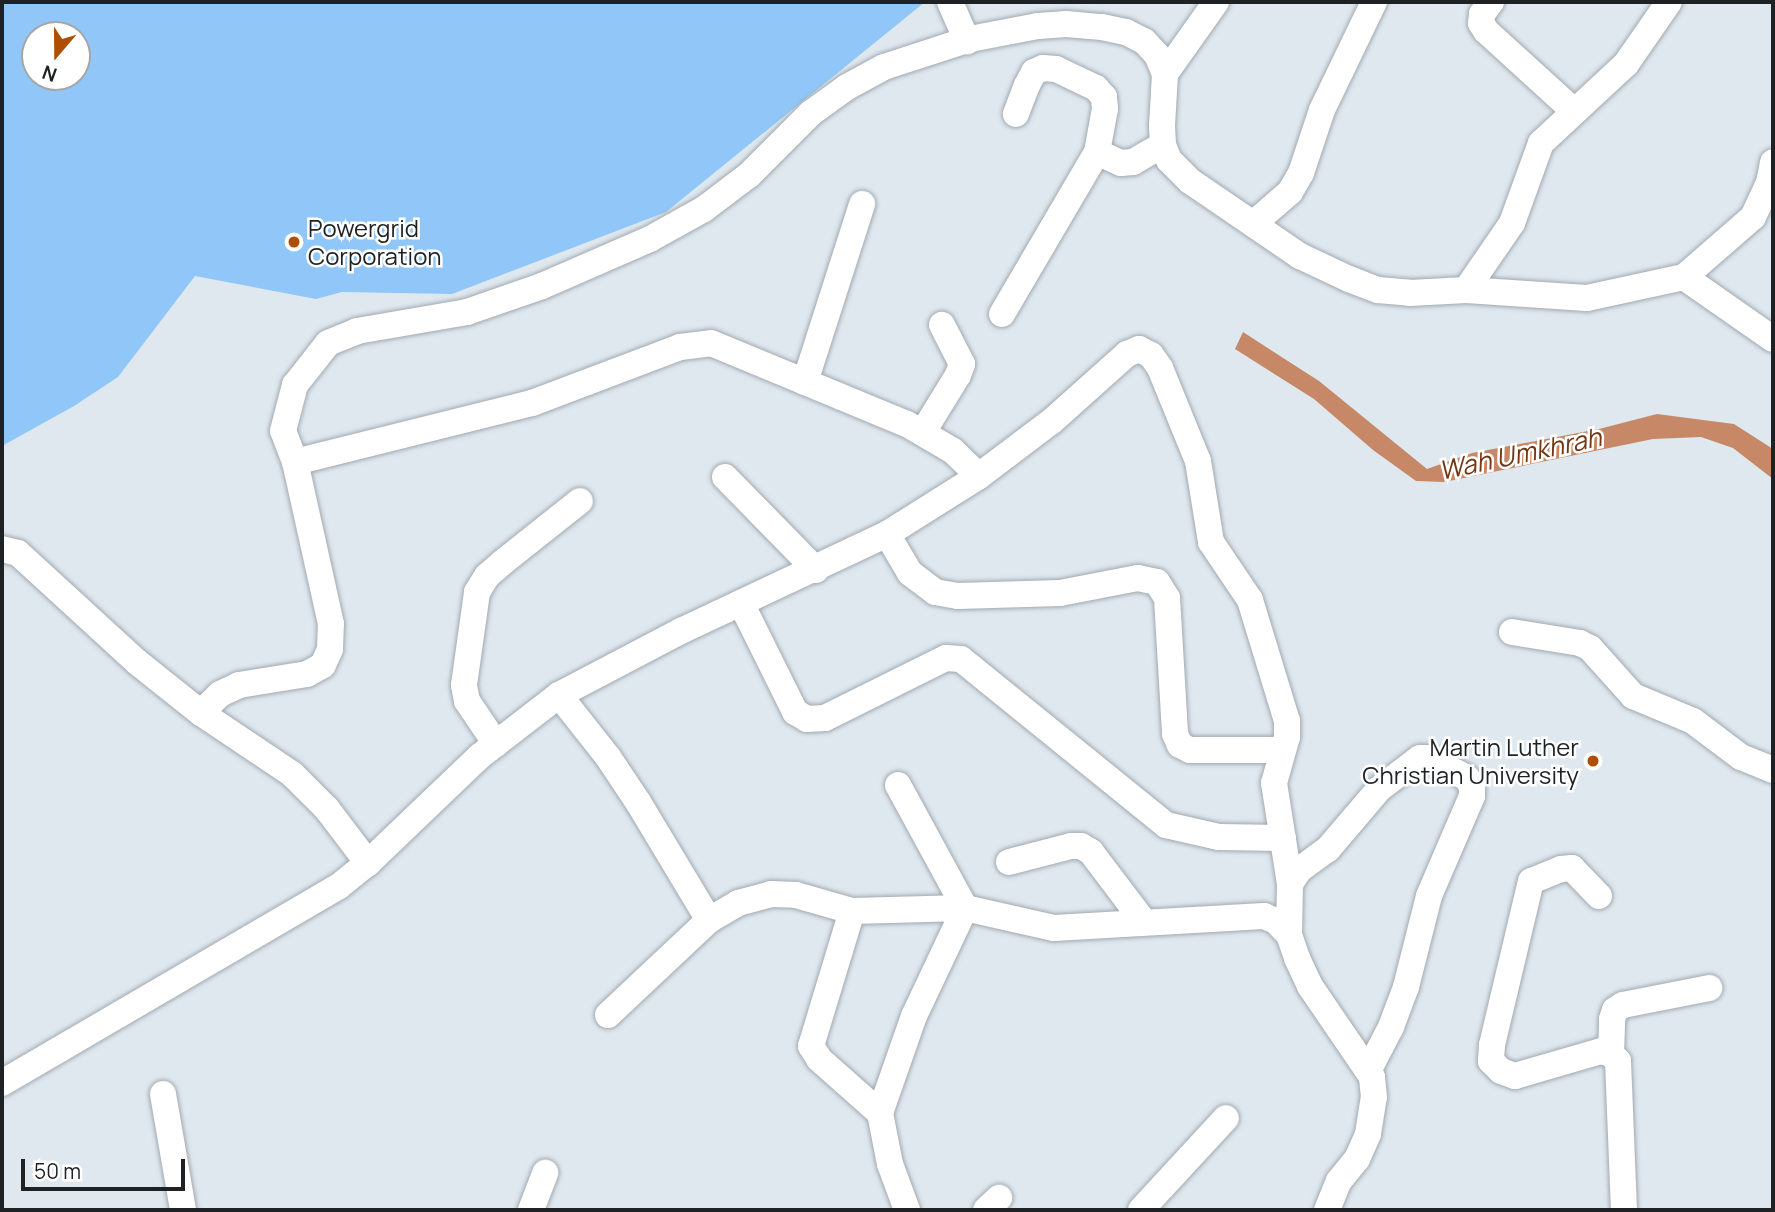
<!DOCTYPE html>
<html>
<head>
<meta charset="utf-8">
<style>
  body { margin:0 }
  #map { position:relative; width:1775px; height:1212px; overflow:hidden; background:#dfe8ef; font-family:Manrope,sans-serif }
  div>[style] { position:absolute }
  .water>* { inset:0; background:#c68867 }
  .building>* { inset:0; background:#90c7f8 }
  .roads { filter:drop-shadow(0 0 2px #a2a9b0) drop-shadow(0 0 2px #a2a9b0) }
  .minor>* { height:26px; margin:-13px; padding:0 13px; transform-origin:13px; border-radius:13px; background:#fff }
  .dots>* { width:19px; height:19px; translate:-50% -50%; box-sizing:border-box; border:4px solid #fff; border-radius:50% }
  span { translate:-50% -50%; white-space:nowrap; text-align:center; line-height:1.15; -webkit-text-stroke:5px #fff; paint-order:stroke }
  .poi-label { font-size:24px; color:#1f2224 }
  .left { translate:0 -50%; text-align:left }
  .right { translate:-100% -50%; text-align:right }
  .water-label { font-size:26px; color:#733813; font-style:italic }
  .frame { position:absolute; inset:0; border:4px solid #1f2224; pointer-events:none }
  .north { position:absolute; left:21px; top:21px; width:70px; height:70px; box-sizing:border-box; background:#fff; border:2px solid #a5a7a7; border-radius:50%; rotate:200deg; font-size:19px; font-weight:700; line-height:28px; text-align:center; color:#1f2224 }
  .north::after { content:''; display:block; margin:auto; width:24px; height:32px; background:#ad4e02; clip-path:polygon(50% 0,100% 100%,50% 72%,0 100%) }
  .scale { position:absolute; left:21px; top:1159px; width:164px; height:32px; box-sizing:border-box; border:4px solid #1f2224; border-top:0; padding-left:9px; font-size:21px; line-height:24px; white-space:nowrap; color:#1f2224; -webkit-text-stroke:5px #fff; paint-order:stroke }
</style>
</head>
<body>
<div id="map">
  <div class="water">
    <i style="clip-path:polygon(1243px 332px,1319px 381px,1427px 469px,1472px 453px,1599px 429px,1657px 414px,1734px 424px,1773px 449px,1773px 479px,1733px 448px,1701px 437px,1653px 439px,1444px 482px,1416px 481px,1373px 450px,1314px 399px,1235px 349px)"></i>
  </div>
  <div class="building">
    <i style="clip-path:polygon(evenodd,2px 2px,925px 2px,666px 212px,452px 294px,342px 292px,316px 299px,195px 276px,118px 377px,74px 406px,2px 446px,2px 2px,35px 35px,77px 35px,77px 77px,35px 77px,35px 35px)"></i>
  </div>
  <div class="roads">
    <div class="minor">
      <i style="left:950px;top:2px;width:43px;rotate:66.4deg"></i>
      <i style="left:1491px;top:2px;width:15px;rotate:127deg"></i>
      <i style="left:1482px;top:14px;width:9px;rotate:96deg"></i>
      <i style="left:1481px;top:23px;width:9px;rotate:58deg"></i>
      <i style="left:1486px;top:31px;width:119px;rotate:42.3deg"></i>
      <i style="left:1165px;top:74px;width:88px;rotate:-54.7deg"></i>
      <i style="left:1097px;top:152px;width:26px;rotate:25deg"></i>
      <i style="left:1121px;top:163px;width:12px;rotate:-5deg"></i>
      <i style="left:1133px;top:162px;width:34px;rotate:-30deg"></i>
      <i style="left:1253px;top:224px;width:49px;rotate:-40.9deg"></i>
      <i style="left:1290px;top:192px;width:22px;rotate:-60deg"></i>
      <i style="left:1301px;top:173px;width:66px;rotate:-71.6deg"></i>
      <i style="left:1322px;top:110px;width:120px;rotate:-64.3deg"></i>
      <i style="left:1684px;top:277px;width:91px;rotate:-41deg"></i>
      <i style="left:1753px;top:217px;width:38px;rotate:-65deg"></i>
      <i style="left:1769px;top:183px;width:21px;rotate:-79deg"></i>
      <i style="left:1466px;top:290px;width:81px;rotate:-55.5deg"></i>
      <i style="left:1512px;top:223px;width:85px;rotate:-70.1deg"></i>
      <i style="left:1541px;top:143px;width:116px;rotate:-42.9deg"></i>
      <i style="left:1626px;top:64px;width:75px;rotate:-55.3deg"></i>
      <i style="left:1002px;top:314px;width:188px;rotate:-59.6deg"></i>
      <i style="left:1097px;top:152px;width:44px;rotate:-79.5deg"></i>
      <i style="left:1105px;top:109px;width:12px;rotate:-95deg"></i>
      <i style="left:1104px;top:97px;width:12px;rotate:-132deg"></i>
      <i style="left:1096px;top:88px;width:44px;rotate:-154.6deg"></i>
      <i style="left:1056px;top:69px;width:13px;rotate:-176deg"></i>
      <i style="left:1043px;top:68px;width:10px;rotate:156deg"></i>
      <i style="left:1034px;top:72px;width:15px;rotate:118deg"></i>
      <i style="left:1027px;top:85px;width:31px;rotate:111deg"></i>
      <i style="left:805px;top:382px;width:187px;rotate:-72.2deg"></i>
      <i style="left:923px;top:432px;width:67px;rotate:-58.4deg"></i>
      <i style="left:958px;top:375px;width:12px;rotate:-70deg"></i>
      <i style="left:962px;top:364px;width:44px;rotate:-117.1deg"></i>
      <i style="left:295px;top:462px;width:244px;rotate:-14deg"></i>
      <i style="left:532px;top:403px;width:158px;rotate:-20.7deg"></i>
      <i style="left:680px;top:347px;width:31px;rotate:-7deg"></i>
      <i style="left:711px;top:343px;width:212px;rotate:22.5deg"></i>
      <i style="left:907px;top:424px;width:53px;rotate:30.4deg"></i>
      <i style="left:953px;top:451px;width:36px;rotate:44deg"></i>
      <i style="left:725px;top:477px;width:130px;rotate:45.6deg"></i>
      <i style="left:887px;top:534px;width:45px;rotate:59.5deg"></i>
      <i style="left:910px;top:573px;width:31px;rotate:37deg"></i>
      <i style="left:935px;top:592px;width:23px;rotate:10deg"></i>
      <i style="left:958px;top:596px;width:102px;rotate:-1.7deg"></i>
      <i style="left:1060px;top:593px;width:79px;rotate:-10.9deg"></i>
      <i style="left:1138px;top:578px;width:19px;rotate:12deg"></i>
      <i style="left:1157px;top:582px;width:19px;rotate:58deg"></i>
      <i style="left:1167px;top:598px;width:136px;rotate:86.6deg"></i>
      <i style="left:1175px;top:734px;width:12px;rotate:66deg"></i>
      <i style="left:1180px;top:745px;width:11px;rotate:27deg"></i>
      <i style="left:1190px;top:750px;width:93px"></i>
      <i style="left:2px;top:549px;width:16px;rotate:14deg"></i>
      <i style="left:18px;top:553px;width:161px;rotate:42.5deg"></i>
      <i style="left:137px;top:662px;width:82px;rotate:38.6deg"></i>
      <i style="left:201px;top:713px;width:110px;rotate:33.8deg"></i>
      <i style="left:292px;top:774px;width:49px;rotate:45deg"></i>
      <i style="left:327px;top:809px;width:68px;rotate:52.8deg"></i>
      <i style="left:741px;top:603px;width:122px;rotate:63.6deg"></i>
      <i style="left:795px;top:712px;width:14px;rotate:30deg"></i>
      <i style="left:807px;top:719px;width:18px;rotate:-3deg"></i>
      <i style="left:825px;top:718px;width:135px;rotate:-26.4deg"></i>
      <i style="left:946px;top:658px;width:15px;rotate:4deg"></i>
      <i style="left:961px;top:659px;width:264px;rotate:39deg"></i>
      <i style="left:1166px;top:825px;width:54px;rotate:12.8deg"></i>
      <i style="left:1219px;top:837px;width:64px;rotate:0.9deg"></i>
      <i style="left:1512px;top:632px;width:69px;rotate:9.2deg"></i>
      <i style="left:1580px;top:643px;width:11px;rotate:27deg"></i>
      <i style="left:1590px;top:648px;width:64px;rotate:48.1deg"></i>
      <i style="left:1633px;top:696px;width:65px;rotate:22.6deg"></i>
      <i style="left:1693px;top:721px;width:60px;rotate:36.9deg"></i>
      <i style="left:1741px;top:757px;width:35px;rotate:22deg"></i>
      <i style="left:559px;top:695px;width:79px;rotate:51.7deg"></i>
      <i style="left:608px;top:757px;width:54px;rotate:56.3deg"></i>
      <i style="left:638px;top:802px;width:138px;rotate:59deg"></i>
      <i style="left:201px;top:713px;width:27px;rotate:-45deg"></i>
      <i style="left:220px;top:694px;width:21px;rotate:-25deg"></i>
      <i style="left:239px;top:685px;width:69px;rotate:-9.2deg"></i>
      <i style="left:307px;top:674px;width:18px;rotate:-29deg"></i>
      <i style="left:323px;top:665px;width:17px;rotate:-66deg"></i>
      <i style="left:330px;top:649px;width:25px;rotate:-88deg"></i>
      <i style="left:331px;top:624px;width:166px;rotate:-102.5deg"></i>
      <i style="left:295px;top:462px;width:33px;rotate:-111deg"></i>
      <i style="left:283px;top:431px;width:48px;rotate:-75.4deg"></i>
      <i style="left:295px;top:385px;width:53px;rotate:-51.8deg"></i>
      <i style="left:328px;top:343px;width:31px;rotate:-22deg"></i>
      <i style="left:357px;top:331px;width:112px;rotate:-9.8deg"></i>
      <i style="left:467px;top:312px;width:79px;rotate:-19.1deg"></i>
      <i style="left:542px;top:286px;width:118px;rotate:-23.5deg"></i>
      <i style="left:650px;top:239px;width:62px;rotate:-29.1deg"></i>
      <i style="left:704px;top:209px;width:56px;rotate:-37.1deg"></i>
      <i style="left:749px;top:175px;width:88px;rotate:-45deg"></i>
      <i style="left:811px;top:113px;width:44px;rotate:-35.8deg"></i>
      <i style="left:847px;top:87px;width:42px;rotate:-28.4deg"></i>
      <i style="left:884px;top:67px;width:90px;rotate:-18deg"></i>
      <i style="left:970px;top:39px;width:69px;rotate:-10.8deg"></i>
      <i style="left:1038px;top:26px;width:28px;rotate:-4deg"></i>
      <i style="left:1066px;top:24px;width:36px;rotate:5deg"></i>
      <i style="left:1102px;top:27px;width:25px;rotate:12deg"></i>
      <i style="left:1126px;top:32px;width:20px;rotate:27deg"></i>
      <i style="left:1144px;top:41px;width:19px;rotate:47deg"></i>
      <i style="left:1157px;top:55px;width:21px;rotate:67deg"></i>
      <i style="left:1165px;top:74px;width:52px;rotate:93.3deg"></i>
      <i style="left:1162px;top:126px;width:19px;rotate:87deg"></i>
      <i style="left:1163px;top:145px;width:16px;rotate:68deg"></i>
      <i style="left:1169px;top:160px;width:30px;rotate:45deg"></i>
      <i style="left:1190px;top:181px;width:133px;rotate:34.3deg"></i>
      <i style="left:1300px;top:256px;width:54px;rotate:25.1deg"></i>
      <i style="left:1349px;top:279px;width:31px;rotate:21deg"></i>
      <i style="left:1378px;top:290px;width:32px;rotate:5deg"></i>
      <i style="left:1410px;top:293px;width:56px;rotate:-3.1deg"></i>
      <i style="left:1466px;top:290px;width:121px;rotate:3.8deg"></i>
      <i style="left:1587px;top:298px;width:99px;rotate:-12.2deg"></i>
      <i style="left:1684px;top:277px;width:108px;rotate:34.9deg"></i>
      <i style="left:496px;top:744px;width:52px;rotate:-124deg"></i>
      <i style="left:467px;top:701px;width:16px;rotate:-101deg"></i>
      <i style="left:464px;top:685px;width:94px;rotate:-82deg"></i>
      <i style="left:477px;top:592px;width:19px;rotate:-58deg"></i>
      <i style="left:487px;top:576px;width:21px;rotate:-41deg"></i>
      <i style="left:503px;top:562px;width:98px;rotate:-38.4deg"></i>
      <i style="left:1009px;top:862px;width:64px;rotate:-14.5deg"></i>
      <i style="left:1071px;top:846px;width:10px"></i>
      <i style="left:1081px;top:846px;width:12px;rotate:31deg"></i>
      <i style="left:1091px;top:852px;width:88px;rotate:52.9deg"></i>
      <i style="left:1599px;top:896px;width:39px;rotate:-134deg"></i>
      <i style="left:1572px;top:868px;width:11px;rotate:175deg"></i>
      <i style="left:1561px;top:869px;width:32px;rotate:158deg"></i>
      <i style="left:1531px;top:881px;width:169px;rotate:103.4deg"></i>
      <i style="left:1492px;top:1045px;width:16px;rotate:94deg"></i>
      <i style="left:1491px;top:1061px;width:14px;rotate:45deg"></i>
      <i style="left:1501px;top:1071px;width:15px;rotate:20deg"></i>
      <i style="left:1515px;top:1076px;width:90px;rotate:-16.2deg"></i>
      <i style="left:1601px;top:1051px;width:10px;rotate:17deg"></i>
      <i style="left:1611px;top:1054px;width:10px;rotate:45deg"></i>
      <i style="left:1618px;top:1061px;width:149px;rotate:87.7deg"></i>
      <i style="left:852px;top:911px;width:141px;rotate:106.9deg"></i>
      <i style="left:811px;top:1046px;width:15px;rotate:58deg"></i>
      <i style="left:819px;top:1059px;width:81px;rotate:41.5deg"></i>
      <i style="left:880px;top:1113px;width:52px;rotate:78.9deg"></i>
      <i style="left:890px;top:1164px;width:49px;rotate:69.7deg"></i>
      <i style="left:608px;top:1015px;width:139px;rotate:-43.2deg"></i>
      <i style="left:709px;top:920px;width:34px;rotate:-30deg"></i>
      <i style="left:738px;top:903px;width:34px;rotate:-15deg"></i>
      <i style="left:771px;top:894px;width:25px;rotate:2deg"></i>
      <i style="left:796px;top:895px;width:58px;rotate:15.9deg"></i>
      <i style="left:852px;top:911px;width:113px;rotate:-1.5deg"></i>
      <i style="left:965px;top:908px;width:91px;rotate:12.7deg"></i>
      <i style="left:1054px;top:928px;width:210px;rotate:-3.3deg"></i>
      <i style="left:1264px;top:916px;width:13px;rotate:23deg"></i>
      <i style="left:1276px;top:921px;width:19px;rotate:47deg"></i>
      <i style="left:1611px;top:1054px;width:35px;rotate:-88deg"></i>
      <i style="left:1612px;top:1019px;width:9px;rotate:-72deg"></i>
      <i style="left:1615px;top:1010px;width:9px;rotate:-32deg"></i>
      <i style="left:1623px;top:1005px;width:88px;rotate:-11.2deg"></i>
      <i style="left:2px;top:1083px;width:389px;rotate:-30.3deg"></i>
      <i style="left:338px;top:887px;width:38px;rotate:-39deg"></i>
      <i style="left:368px;top:863px;width:155px;rotate:-43.7deg"></i>
      <i style="left:480px;top:756px;width:100px;rotate:-37.7deg"></i>
      <i style="left:559px;top:695px;width:138px;rotate:-27.7deg"></i>
      <i style="left:681px;top:631px;width:228px;rotate:-25.2deg"></i>
      <i style="left:887px;top:534px;width:109px;rotate:-32.2deg"></i>
      <i style="left:979px;top:476px;width:91px;rotate:-37deg"></i>
      <i style="left:1052px;top:421px;width:101px;rotate:-41.8deg"></i>
      <i style="left:1127px;top:354px;width:13px;rotate:-23deg"></i>
      <i style="left:1139px;top:349px;width:13px;rotate:27deg"></i>
      <i style="left:1151px;top:355px;width:16px;rotate:55deg"></i>
      <i style="left:1160px;top:368px;width:100px;rotate:67.8deg"></i>
      <i style="left:1198px;top:461px;width:82px;rotate:80.9deg"></i>
      <i style="left:1211px;top:542px;width:70px;rotate:56.1deg"></i>
      <i style="left:1250px;top:600px;width:127px;rotate:73deg"></i>
      <i style="left:1287px;top:721px;width:16px;rotate:90deg"></i>
      <i style="left:1287px;top:737px;width:48px;rotate:105.8deg"></i>
      <i style="left:1274px;top:783px;width:102px;rotate:81deg"></i>
      <i style="left:163px;top:1094px;width:118px;rotate:80.2deg"></i>
      <i style="left:880px;top:1113px;width:103px;rotate:-70.7deg"></i>
      <i style="left:914px;top:1016px;width:119px;rotate:-64.7deg"></i>
      <i style="left:965px;top:908px;width:140px;rotate:-118.6deg"></i>
      <i style="left:531px;top:1210px;width:40px;rotate:-69deg"></i>
      <i style="left:986px;top:1210px;width:18px;rotate:-43deg"></i>
      <i style="left:1141px;top:1210px;width:125px;rotate:-47.3deg"></i>
      <i style="left:1327px;top:1210px;width:31px;rotate:-68deg"></i>
      <i style="left:1339px;top:1181px;width:28px;rotate:-51deg"></i>
      <i style="left:1357px;top:1159px;width:27px;rotate:-66deg"></i>
      <i style="left:1368px;top:1134px;width:37px;rotate:-81deg"></i>
      <i style="left:1374px;top:1097px;width:20px;rotate:-96deg"></i>
      <i style="left:1372px;top:1077px;width:110px;rotate:-124.3deg"></i>
      <i style="left:1310px;top:986px;width:31px;rotate:-115deg"></i>
      <i style="left:1297px;top:958px;width:24px;rotate:-109deg"></i>
      <i style="left:1289px;top:935px;width:51px;rotate:-88.9deg"></i>
      <i style="left:1290px;top:884px;width:17px;rotate:-57deg"></i>
      <i style="left:1299px;top:870px;width:36px;rotate:-36deg"></i>
      <i style="left:1328px;top:849px;width:79px;rotate:-49.6deg"></i>
      <i style="left:1379px;top:789px;width:51px;rotate:-37.1deg"></i>
      <i style="left:1420px;top:758px;width:9px"></i>
      <i style="left:1429px;top:758px;width:43px;rotate:27.8deg"></i>
      <i style="left:1467px;top:778px;width:10px;rotate:61deg"></i>
      <i style="left:1472px;top:787px;width:9px;rotate:90deg"></i>
      <i style="left:1472px;top:796px;width:109px;rotate:113.3deg"></i>
      <i style="left:1429px;top:896px;width:94px;rotate:104.2deg"></i>
      <i style="left:1406px;top:987px;width:43px;rotate:110.6deg"></i>
      <i style="left:1391px;top:1027px;width:47px;rotate:117.6deg"></i>
    </div>
  </div>
  <div class="dots">
    <i style="left:294px;top:242px;background:#ad4e02"></i>
    <i style="left:1593px;top:761px;background:#ad4e02"></i>
  </div>
  <div class="poi-label">
    <span class="left" style="left:308px;top:242px">Powergrid<br>Corporation</span>
    <span class="right" style="left:1579px;top:761px">Martin Luther<br>Christian University</span>
  </div>
  <div class="water-label">
    <span style="left:1520px;top:454px;rotate:-12deg">Wah Umkhrah</span>
  </div>
  <div class="frame"></div>
  <div class="north">N</div>
  <div class="scale">50 m</div>
</div>
</body>
</html>
